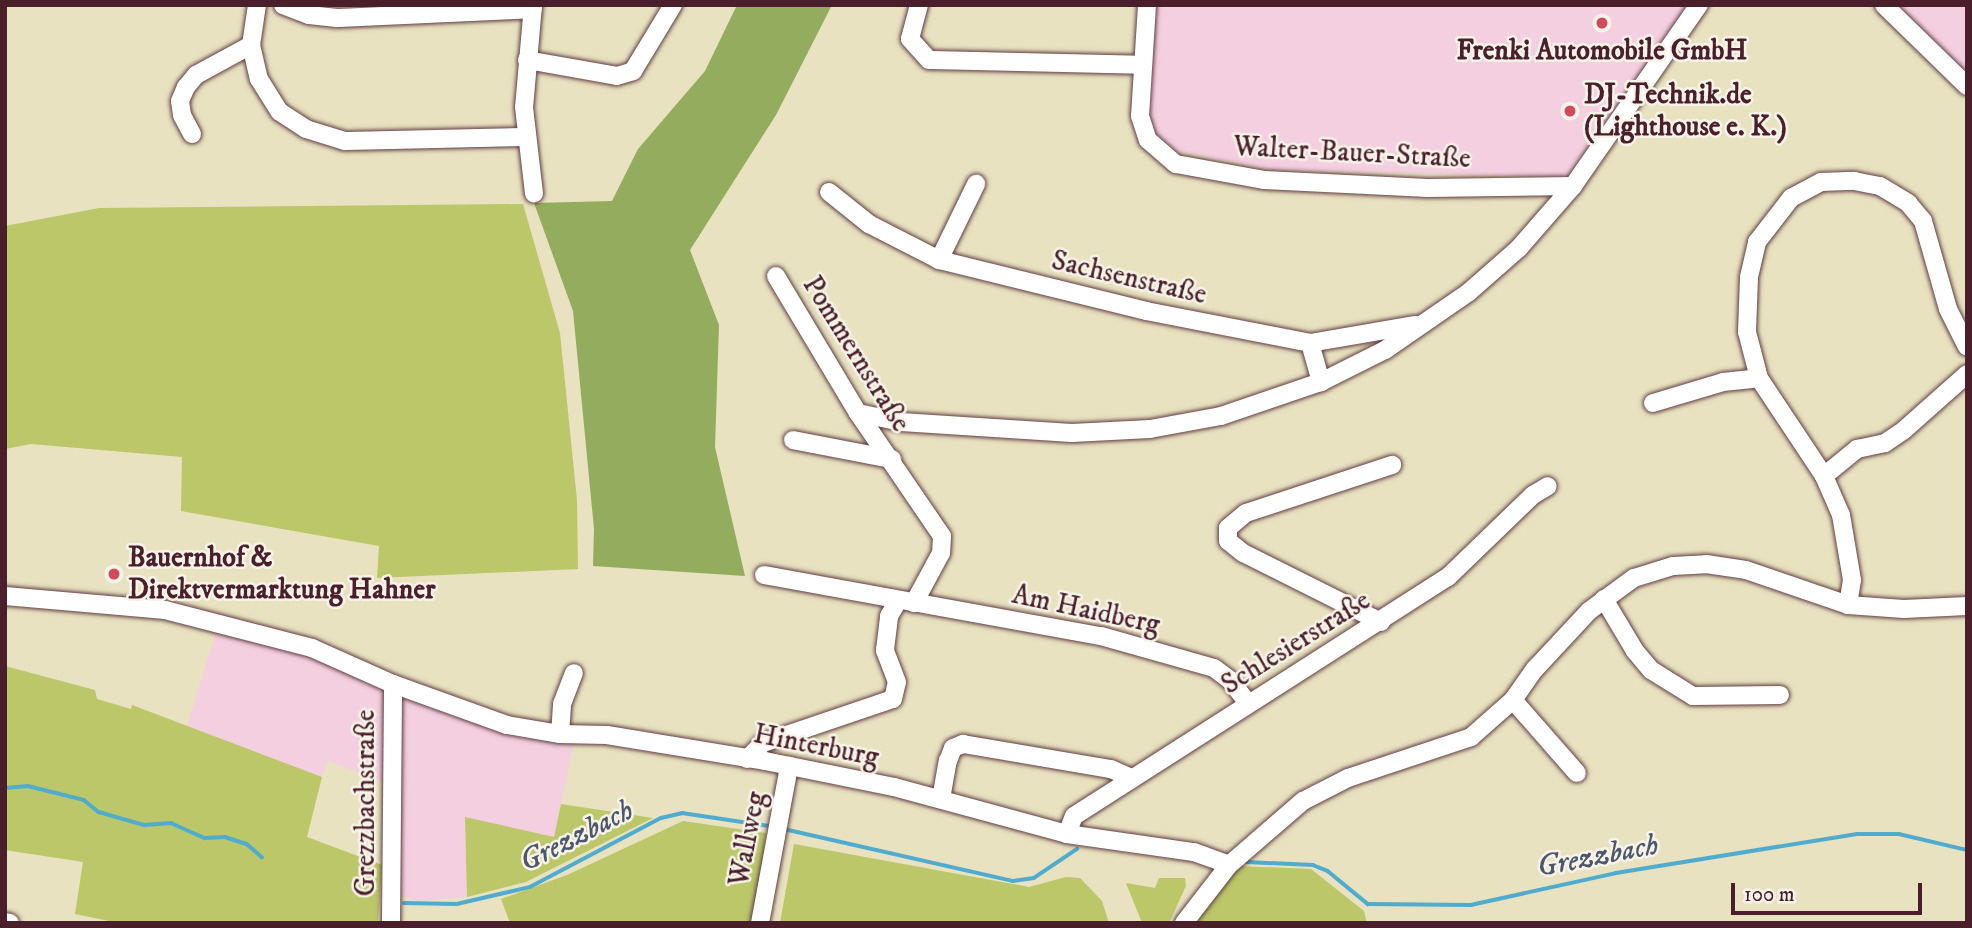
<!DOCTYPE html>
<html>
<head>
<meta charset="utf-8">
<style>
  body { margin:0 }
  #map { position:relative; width:1972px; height:928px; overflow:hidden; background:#e8e2c0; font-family:"IM FELL DW Pica",serif }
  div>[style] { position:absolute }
  .built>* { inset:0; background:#f3cfdf }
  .green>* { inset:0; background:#bbc769 }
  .forest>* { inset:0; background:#94ac5d }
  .stream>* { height:3.5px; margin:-1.75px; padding:0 1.75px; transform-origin:1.75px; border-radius:1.75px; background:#4facce }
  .roads { filter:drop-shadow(0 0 2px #623c41) drop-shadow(0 0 2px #623c41) }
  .minor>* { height:18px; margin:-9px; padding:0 9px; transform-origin:9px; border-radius:9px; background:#fff }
  .dots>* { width:19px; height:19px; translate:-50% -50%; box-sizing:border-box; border:4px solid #f7f3e8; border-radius:50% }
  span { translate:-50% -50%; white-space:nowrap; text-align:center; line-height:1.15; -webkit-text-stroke:5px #f7f3e8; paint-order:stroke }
  .poi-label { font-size:28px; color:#4a1f2b; font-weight:700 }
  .left { translate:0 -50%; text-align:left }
  .street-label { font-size:28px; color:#4a1f2b }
  .water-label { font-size:30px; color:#4c576c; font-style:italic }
  .frame { position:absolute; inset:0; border:7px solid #4a1f2b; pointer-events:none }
  .scale { position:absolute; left:1731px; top:883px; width:191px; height:32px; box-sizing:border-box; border:4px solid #4a1f2b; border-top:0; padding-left:9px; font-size:21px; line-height:24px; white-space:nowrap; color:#4a1f2b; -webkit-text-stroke:5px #f7f3e8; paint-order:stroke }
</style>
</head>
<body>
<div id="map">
  <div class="built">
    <i style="clip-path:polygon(1144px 5px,1693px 5px,1567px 177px,1275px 170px,1137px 143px,1131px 99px)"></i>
    <i style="clip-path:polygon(1872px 5px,1967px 5px,1967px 94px,1945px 73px)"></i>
    <i style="clip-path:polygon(217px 629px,302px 650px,412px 701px,573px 745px,554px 837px,465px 818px,467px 897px,419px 901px,401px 896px,401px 788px,328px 761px,322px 777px,187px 726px)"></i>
  </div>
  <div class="green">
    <i style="clip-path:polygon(523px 204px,560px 333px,577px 500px,578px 569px,377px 578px,379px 546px,181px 511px,182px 457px,31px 444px,5px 449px,5px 226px,99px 208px)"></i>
    <i style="clip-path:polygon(5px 666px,95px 690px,97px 699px,131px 709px,132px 705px,322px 777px,307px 837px,382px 865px,378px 923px,119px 923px,75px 914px,83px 862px,5px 850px)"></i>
    <i style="clip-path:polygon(561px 804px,653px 818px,526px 882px,467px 897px,465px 817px,554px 837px)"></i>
    <i style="clip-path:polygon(683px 821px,766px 833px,756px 923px,510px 923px,501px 899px,567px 875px)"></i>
    <i style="clip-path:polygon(794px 844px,1029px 887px,1066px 877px,1080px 878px,1102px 901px,1109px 923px,780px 923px)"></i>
    <i style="clip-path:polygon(1236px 866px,1311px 869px,1364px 911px,1367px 923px,1194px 923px)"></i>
    <i style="clip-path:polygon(1159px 878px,1185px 878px,1186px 886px,1169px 923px,1142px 923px,1126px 883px,1155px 888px)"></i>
  </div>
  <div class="forest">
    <i style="clip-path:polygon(737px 5px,832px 5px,776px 115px,690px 250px,719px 325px,715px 447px,745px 576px,593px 566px,594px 529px,573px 311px,534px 203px,612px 201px,638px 149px,705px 71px)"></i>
  </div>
  <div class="stream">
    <i style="left:5px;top:788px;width:23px;rotate:-5deg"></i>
    <i style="left:28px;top:786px;width:58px;rotate:14deg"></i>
    <i style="left:84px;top:800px;width:19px;rotate:39deg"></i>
    <i style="left:99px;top:812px;width:47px;rotate:16.1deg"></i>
    <i style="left:144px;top:825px;width:27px;rotate:-4deg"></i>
    <i style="left:171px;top:823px;width:37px;rotate:24deg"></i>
    <i style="left:205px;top:838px;width:20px;rotate:-3deg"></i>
    <i style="left:225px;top:837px;width:23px;rotate:18deg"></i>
    <i style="left:247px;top:844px;width:20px;rotate:41deg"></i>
    <i style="left:784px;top:829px;width:235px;rotate:12.8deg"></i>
    <i style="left:1013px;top:881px;width:21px;rotate:-8deg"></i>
    <i style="left:1034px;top:878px;width:52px;rotate:-34deg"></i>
    <i style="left:1247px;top:862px;width:66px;rotate:2.6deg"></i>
    <i style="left:1313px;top:865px;width:16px;rotate:22deg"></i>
    <i style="left:1328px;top:871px;width:52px;rotate:39.5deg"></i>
    <i style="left:1368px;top:904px;width:103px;rotate:0.6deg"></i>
    <i style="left:1471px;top:905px;width:148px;rotate:-12.4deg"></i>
    <i style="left:1616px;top:873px;width:244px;rotate:-9.2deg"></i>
    <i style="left:1857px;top:834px;width:42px"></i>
    <i style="left:1899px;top:834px;width:70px;rotate:13.2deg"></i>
    <i style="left:404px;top:903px;width:53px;rotate:1.1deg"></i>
    <i style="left:457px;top:904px;width:75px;rotate:-13.1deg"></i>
    <i style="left:530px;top:887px;width:148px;rotate:-27.8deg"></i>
    <i style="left:661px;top:818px;width:22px;rotate:-13deg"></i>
    <i style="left:682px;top:813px;width:88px;rotate:8.5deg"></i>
  </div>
  <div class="roads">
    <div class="minor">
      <i style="left:257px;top:5px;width:40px;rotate:98.5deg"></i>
      <i style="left:251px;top:45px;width:35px;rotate:77deg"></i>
      <i style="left:259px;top:79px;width:39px;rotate:58deg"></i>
      <i style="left:280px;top:112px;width:31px;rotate:33deg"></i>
      <i style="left:306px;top:129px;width:41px;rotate:17.1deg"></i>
      <i style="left:345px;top:141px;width:180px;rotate:-1.3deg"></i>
      <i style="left:283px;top:5px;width:28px;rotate:21deg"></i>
      <i style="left:309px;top:15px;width:28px;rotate:6deg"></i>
      <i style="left:337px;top:18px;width:196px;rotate:-2.6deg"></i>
      <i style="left:533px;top:5px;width:102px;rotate:95deg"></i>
      <i style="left:524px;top:107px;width:87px;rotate:83.4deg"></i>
      <i style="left:919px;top:5px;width:35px;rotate:105deg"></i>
      <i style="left:910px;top:39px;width:28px;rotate:48deg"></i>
      <i style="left:929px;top:60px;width:213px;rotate:1.3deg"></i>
      <i style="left:1147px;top:5px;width:111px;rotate:93.6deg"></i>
      <i style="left:1140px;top:116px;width:25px;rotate:72deg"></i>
      <i style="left:1148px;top:140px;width:37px;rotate:41deg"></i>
      <i style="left:1176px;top:164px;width:89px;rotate:10.3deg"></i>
      <i style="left:1264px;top:180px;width:164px;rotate:2.8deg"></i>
      <i style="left:1428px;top:188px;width:145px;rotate:-0.8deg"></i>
      <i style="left:1884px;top:5px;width:116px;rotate:44.3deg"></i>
      <i style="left:527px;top:60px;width:91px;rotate:10.1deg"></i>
      <i style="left:617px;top:76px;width:17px;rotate:-17deg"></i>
      <i style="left:633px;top:71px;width:77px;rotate:-58.8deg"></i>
      <i style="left:192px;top:134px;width:21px;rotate:-118deg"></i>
      <i style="left:182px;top:115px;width:14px;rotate:-98deg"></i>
      <i style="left:180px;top:101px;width:15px;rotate:-67deg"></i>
      <i style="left:186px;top:87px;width:16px;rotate:-50deg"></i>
      <i style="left:196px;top:75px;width:63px;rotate:-28.6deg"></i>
      <i style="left:829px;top:192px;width:51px;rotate:38.7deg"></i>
      <i style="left:869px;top:224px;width:79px;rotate:27.2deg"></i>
      <i style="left:939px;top:260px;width:213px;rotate:13.8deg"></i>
      <i style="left:1146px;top:311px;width:167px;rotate:11deg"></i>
      <i style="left:1310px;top:343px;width:107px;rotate:-9.7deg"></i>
      <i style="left:939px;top:260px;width:85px;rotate:-64deg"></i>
      <i style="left:776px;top:276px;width:160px;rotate:59.1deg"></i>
      <i style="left:858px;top:413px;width:149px;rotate:55.7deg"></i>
      <i style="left:942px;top:536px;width:17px;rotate:93deg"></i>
      <i style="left:941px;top:553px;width:57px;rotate:118.4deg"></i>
      <i style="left:1310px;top:343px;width:41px;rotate:74.2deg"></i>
      <i style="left:1653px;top:403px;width:73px;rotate:-16.7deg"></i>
      <i style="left:1723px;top:382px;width:36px;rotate:-6deg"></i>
      <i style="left:858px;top:413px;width:44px;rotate:11.8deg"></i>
      <i style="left:901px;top:422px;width:171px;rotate:3.7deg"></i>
      <i style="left:1072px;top:433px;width:78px;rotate:-2.9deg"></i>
      <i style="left:1150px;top:429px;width:72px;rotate:-10.4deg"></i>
      <i style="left:1221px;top:416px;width:106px;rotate:-18.8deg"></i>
      <i style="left:1321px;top:382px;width:72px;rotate:-26.6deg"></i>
      <i style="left:1385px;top:350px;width:102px;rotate:-34.6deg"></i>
      <i style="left:1469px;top:292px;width:67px;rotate:-41.3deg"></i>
      <i style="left:1519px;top:248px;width:82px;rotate:-48.9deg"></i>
      <i style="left:1573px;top:186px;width:221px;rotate:-55.2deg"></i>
      <i style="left:793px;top:440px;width:101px;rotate:10.9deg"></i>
      <i style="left:1824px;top:476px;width:43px;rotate:-39.3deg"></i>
      <i style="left:1857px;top:449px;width:29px;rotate:-12deg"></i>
      <i style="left:1885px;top:443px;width:23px;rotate:-34deg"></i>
      <i style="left:1904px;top:430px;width:84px;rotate:-41.6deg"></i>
      <i style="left:764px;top:575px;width:342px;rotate:10.3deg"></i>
      <i style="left:1101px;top:636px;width:117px;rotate:15.8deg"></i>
      <i style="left:1214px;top:668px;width:20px;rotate:37deg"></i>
      <i style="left:1230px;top:680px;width:29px;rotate:52deg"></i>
      <i style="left:5px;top:596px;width:161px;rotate:5deg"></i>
      <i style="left:165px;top:610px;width:152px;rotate:14.5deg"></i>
      <i style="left:312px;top:648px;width:89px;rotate:24deg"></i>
      <i style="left:393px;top:684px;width:121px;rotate:19.8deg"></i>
      <i style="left:507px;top:725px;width:54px;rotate:9.6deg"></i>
      <i style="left:560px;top:734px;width:47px;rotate:1.2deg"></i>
      <i style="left:607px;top:735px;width:160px;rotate:9.3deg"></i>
      <i style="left:765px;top:761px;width:132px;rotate:11.4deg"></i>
      <i style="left:894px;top:787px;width:179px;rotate:15.2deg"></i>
      <i style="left:1067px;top:834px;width:128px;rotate:8.1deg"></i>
      <i style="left:1194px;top:852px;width:37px;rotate:20deg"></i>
      <i style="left:1604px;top:599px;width:61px;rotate:59.2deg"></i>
      <i style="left:1635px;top:651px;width:25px;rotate:50deg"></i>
      <i style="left:1651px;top:670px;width:49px;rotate:31.8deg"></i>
      <i style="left:1693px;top:696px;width:87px;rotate:-0.7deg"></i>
      <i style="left:1848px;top:605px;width:25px;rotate:-81deg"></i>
      <i style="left:1852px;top:580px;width:66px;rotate:-99.6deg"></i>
      <i style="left:1841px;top:515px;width:43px;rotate:-113.6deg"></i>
      <i style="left:1824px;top:476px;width:118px;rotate:-123.6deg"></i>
      <i style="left:1759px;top:378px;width:48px;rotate:-104.6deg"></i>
      <i style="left:1747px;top:332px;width:55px;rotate:-87.9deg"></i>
      <i style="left:1749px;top:277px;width:36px;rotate:-77deg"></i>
      <i style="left:1757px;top:242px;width:56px;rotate:-52.3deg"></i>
      <i style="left:1791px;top:198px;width:34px;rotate:-28deg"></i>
      <i style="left:1821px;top:182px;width:33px;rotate:-2deg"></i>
      <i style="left:1854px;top:181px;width:26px;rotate:11deg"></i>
      <i style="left:1880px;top:186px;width:33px;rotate:31deg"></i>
      <i style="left:1908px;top:203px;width:23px;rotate:50deg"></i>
      <i style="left:1923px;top:221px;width:91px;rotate:74.1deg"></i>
      <i style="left:1948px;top:309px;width:42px;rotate:63.4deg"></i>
      <i style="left:1381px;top:622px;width:154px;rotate:-153.4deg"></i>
      <i style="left:1243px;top:553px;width:19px;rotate:-141deg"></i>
      <i style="left:1228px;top:541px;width:13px;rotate:-90deg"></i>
      <i style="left:1228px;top:528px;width:23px;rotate:-40deg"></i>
      <i style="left:1246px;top:513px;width:154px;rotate:-18.2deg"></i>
      <i style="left:1513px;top:700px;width:97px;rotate:48.8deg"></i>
      <i style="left:560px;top:734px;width:30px;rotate:-86deg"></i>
      <i style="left:562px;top:704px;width:33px;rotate:-69deg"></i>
      <i style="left:747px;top:759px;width:23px;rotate:-45deg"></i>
      <i style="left:763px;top:743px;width:137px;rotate:-18.7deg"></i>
      <i style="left:893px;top:699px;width:17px;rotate:-77deg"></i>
      <i style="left:897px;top:682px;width:34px;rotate:-111deg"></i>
      <i style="left:885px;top:650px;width:34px;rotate:-83deg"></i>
      <i style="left:889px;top:616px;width:17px;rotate:-59deg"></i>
      <i style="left:941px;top:799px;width:39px;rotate:-80deg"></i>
      <i style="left:948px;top:761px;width:14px;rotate:-69deg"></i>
      <i style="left:953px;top:748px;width:11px;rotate:-22deg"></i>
      <i style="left:963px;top:744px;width:150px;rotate:9.6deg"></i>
      <i style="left:1111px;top:769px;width:22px;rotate:24deg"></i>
      <i style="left:1067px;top:834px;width:19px;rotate:-69deg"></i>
      <i style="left:1074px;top:816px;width:444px;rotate:-32.6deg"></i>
      <i style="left:1448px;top:577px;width:118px;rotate:-44deg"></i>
      <i style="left:1533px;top:495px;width:17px;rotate:-31deg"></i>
      <i style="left:5px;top:922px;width:5px;rotate:11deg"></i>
      <i style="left:391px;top:923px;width:239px;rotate:-89.5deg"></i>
      <i style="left:760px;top:923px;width:160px;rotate:-79.5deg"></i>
      <i style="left:1184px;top:923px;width:73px;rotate:-52.2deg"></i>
      <i style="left:1229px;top:865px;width:98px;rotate:-40.9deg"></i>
      <i style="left:1303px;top:801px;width:51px;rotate:-27.1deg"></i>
      <i style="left:1348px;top:778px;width:130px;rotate:-18.4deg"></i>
      <i style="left:1471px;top:737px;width:56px;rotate:-41.4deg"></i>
      <i style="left:1513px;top:700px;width:38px;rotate:-55deg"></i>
      <i style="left:1535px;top:669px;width:79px;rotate:-47deg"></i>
      <i style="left:1589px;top:611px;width:56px;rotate:-36.3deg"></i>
      <i style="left:1634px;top:578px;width:41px;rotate:-17.1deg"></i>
      <i style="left:1673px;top:566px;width:33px;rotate:-3deg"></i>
      <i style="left:1706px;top:564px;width:40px;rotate:8.5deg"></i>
      <i style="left:1746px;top:570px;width:108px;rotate:18.9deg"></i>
      <i style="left:1848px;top:605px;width:56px;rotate:4.1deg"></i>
      <i style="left:1904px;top:609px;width:63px;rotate:-2.7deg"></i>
    </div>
  </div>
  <div class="dots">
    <i style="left:1602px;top:23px;background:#d1495b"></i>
    <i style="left:1570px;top:111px;background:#d1495b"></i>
    <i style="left:114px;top:574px;background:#d1495b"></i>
  </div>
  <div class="poi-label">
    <span style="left:1602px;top:51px">Frenki Automobile GmbH</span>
    <span class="left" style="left:1584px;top:111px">DJ-Technik.de<br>(Lighthouse e. K.)</span>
    <span class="left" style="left:128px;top:574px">Bauernhof &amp;<br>Direktvermarktung Hahner</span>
  </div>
  <div class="street-label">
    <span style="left:1352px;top:153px;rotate:3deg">Walter-Bauer-Straße</span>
    <span style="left:1129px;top:278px;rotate:13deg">Sachsenstraße</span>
    <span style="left:856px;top:354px;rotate:58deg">Pommernstraße</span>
    <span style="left:1086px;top:610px;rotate:12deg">Am Haidberg</span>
    <span style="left:1296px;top:643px;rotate:-32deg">Schlesierstraße</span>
    <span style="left:816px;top:746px;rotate:11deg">Hinterburg</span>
    <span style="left:366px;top:803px;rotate:-90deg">Grezzbachstraße</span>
    <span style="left:748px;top:839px;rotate:-79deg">Wallweg</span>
  </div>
  <div class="water-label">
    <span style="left:577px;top:837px;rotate:-27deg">Grezzbach</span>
    <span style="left:1598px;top:857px;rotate:-11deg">Grezzbach</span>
  </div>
  <div class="frame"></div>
  <div class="scale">100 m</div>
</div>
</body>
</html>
